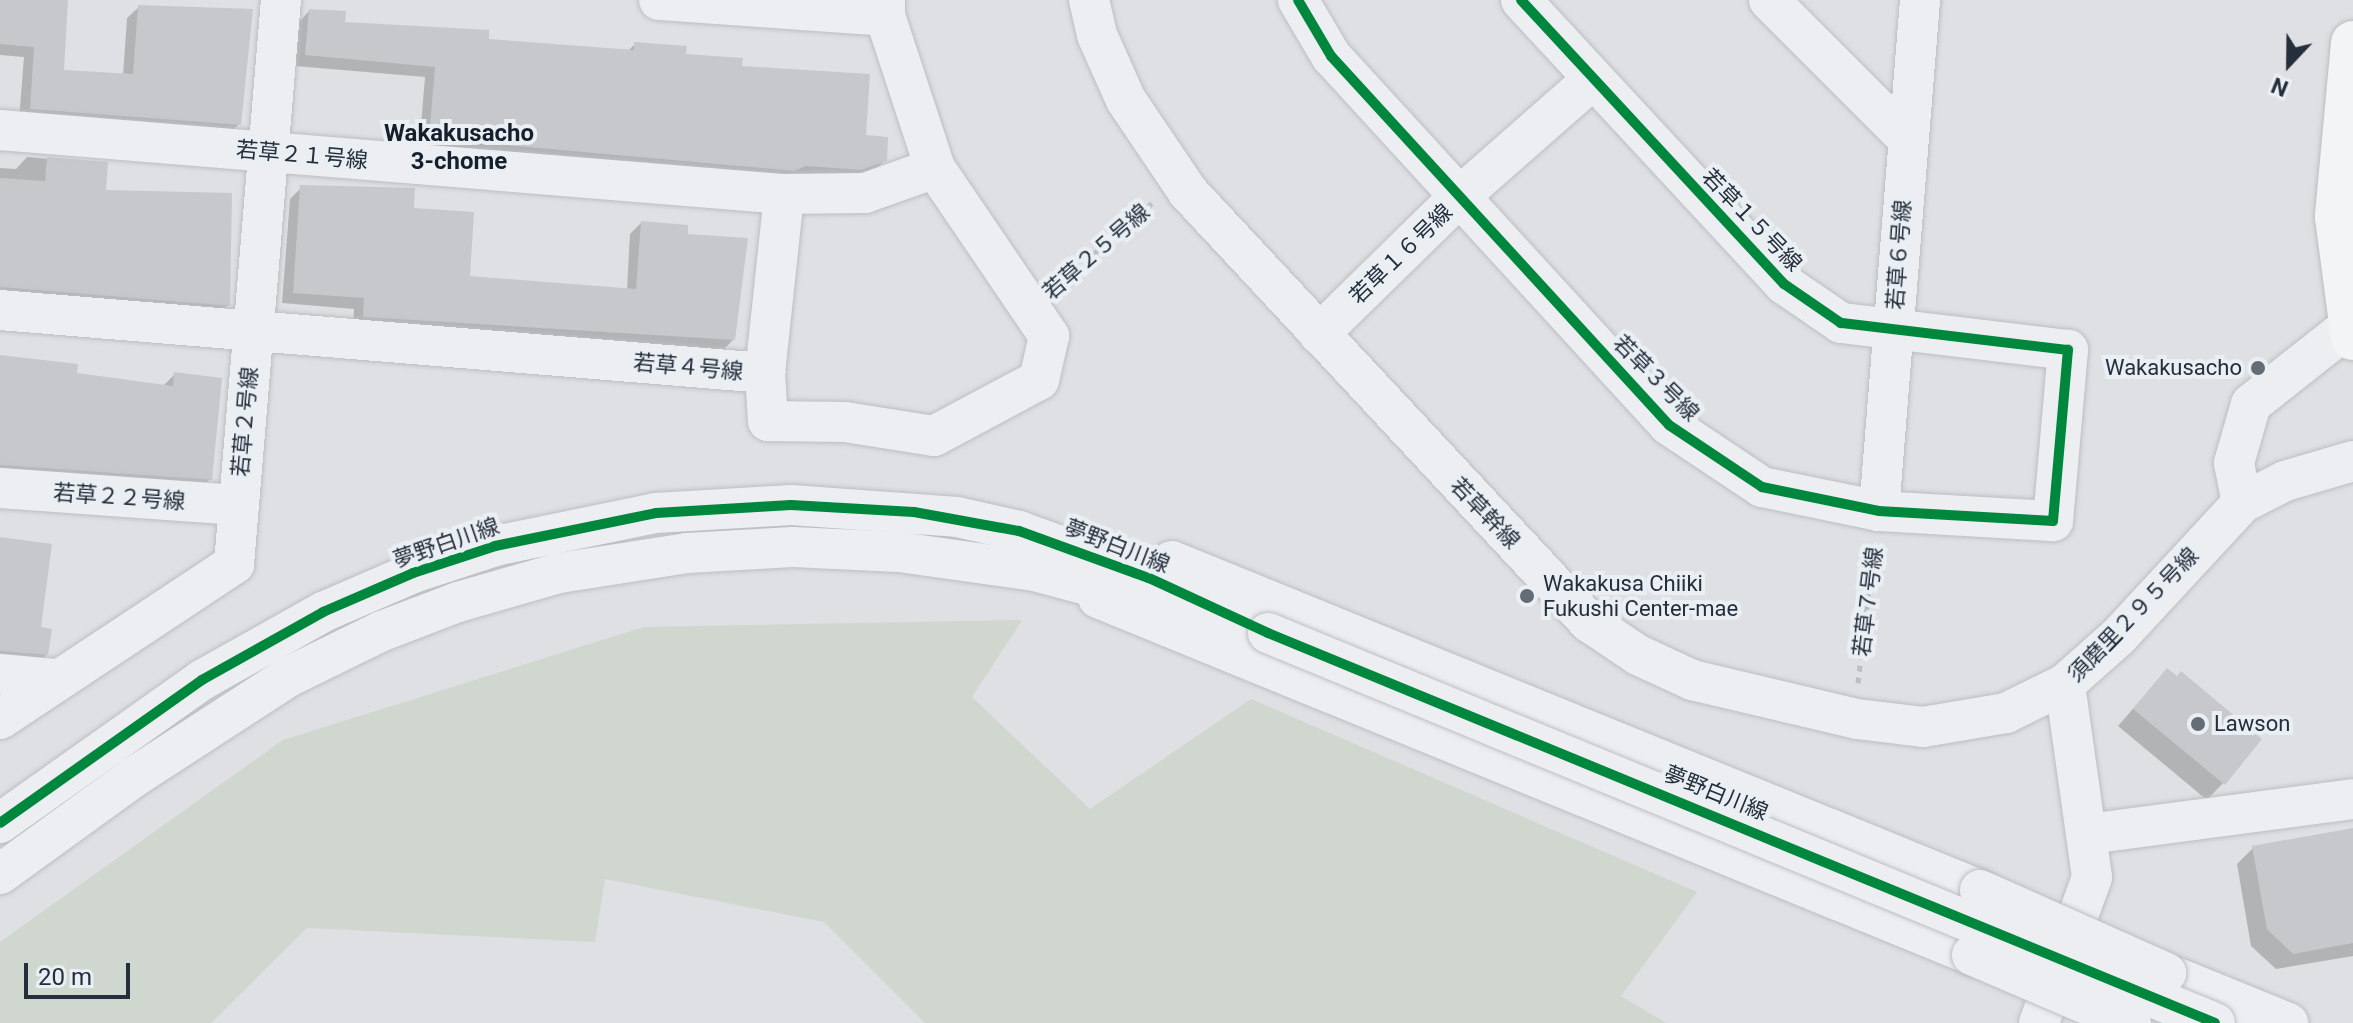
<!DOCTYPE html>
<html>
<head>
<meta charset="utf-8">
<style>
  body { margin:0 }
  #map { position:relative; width:2353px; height:1023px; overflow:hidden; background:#dee0e3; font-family:Roboto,"Noto Sans JP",sans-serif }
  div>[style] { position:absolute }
  .green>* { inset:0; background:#cfd7ce }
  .shadow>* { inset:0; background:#0003 }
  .building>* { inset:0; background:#c6c8cb }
  .path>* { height:5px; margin-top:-2.5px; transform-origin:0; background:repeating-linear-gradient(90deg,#bdbfc4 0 6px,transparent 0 12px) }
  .roads { filter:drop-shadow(0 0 2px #bcbec1) drop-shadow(0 0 2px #bcbec1) }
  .minor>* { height:40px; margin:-20px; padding:0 20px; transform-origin:20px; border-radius:20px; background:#edeef1 }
  .major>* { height:44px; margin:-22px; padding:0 22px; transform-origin:22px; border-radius:22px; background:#f2f4f5 }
  .bridges { filter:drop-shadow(0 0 2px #bcbec1) drop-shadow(0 0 2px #bcbec1) }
  .minor-bridge>* { height:40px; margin:-20px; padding:0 20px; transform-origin:20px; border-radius:20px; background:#edeef1 }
  .cycleway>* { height:10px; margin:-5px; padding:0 5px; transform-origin:5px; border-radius:5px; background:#00873e }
  .dots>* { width:22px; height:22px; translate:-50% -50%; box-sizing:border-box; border:4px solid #eaeff4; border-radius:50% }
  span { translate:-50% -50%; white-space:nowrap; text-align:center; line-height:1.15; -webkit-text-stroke:8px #eaeff4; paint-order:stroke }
  .street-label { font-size:22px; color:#252e3c }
  .poi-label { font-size:22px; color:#252e3c }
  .right { translate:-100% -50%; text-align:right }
  .left { translate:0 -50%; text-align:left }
  .neighbourhood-label { font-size:24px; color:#171f2d; font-weight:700 }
  .north { position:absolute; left:2249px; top:24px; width:80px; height:80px; -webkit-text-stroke:6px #eaeff4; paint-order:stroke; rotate:202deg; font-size:22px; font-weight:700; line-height:32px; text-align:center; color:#252e3c }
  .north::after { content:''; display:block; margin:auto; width:28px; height:36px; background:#252e3c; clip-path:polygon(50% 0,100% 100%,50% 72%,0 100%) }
  .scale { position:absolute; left:24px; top:963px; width:106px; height:36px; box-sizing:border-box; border:4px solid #252e3c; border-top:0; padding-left:10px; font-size:24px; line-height:28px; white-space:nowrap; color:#252e3c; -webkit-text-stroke:6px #eaeff4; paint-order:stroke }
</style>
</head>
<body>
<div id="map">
  <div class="green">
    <i style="clip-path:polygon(1022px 620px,972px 697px,1090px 809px,1251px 699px,1697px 892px,1621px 996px,1666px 1023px,925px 1023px,824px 922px,605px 879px,595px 942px,307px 928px,211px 1023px,0 1023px,0 942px,283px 740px,644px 627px)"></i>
  </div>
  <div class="shadow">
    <i style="clip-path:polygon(0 0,66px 0,62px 71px,123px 76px,127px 18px,139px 7px,239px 124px,228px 135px,19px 120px,24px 57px,0 55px)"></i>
    <i style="clip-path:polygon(309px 11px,343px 24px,486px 41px,628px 51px,635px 44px,740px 68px,864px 137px,885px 160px,874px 171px,849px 180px,419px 149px,425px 77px,295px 66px,299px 22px)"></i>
    <i style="clip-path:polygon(27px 157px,105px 164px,104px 192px,228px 305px,217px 316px,0 298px,0 168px,16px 169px)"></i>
    <i style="clip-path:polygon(301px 188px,412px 210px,468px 278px,627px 290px,630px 234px,641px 223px,685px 236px,733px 340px,722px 351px,353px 327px,354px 309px,282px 303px,290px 199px)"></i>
    <i style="clip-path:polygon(0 357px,74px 375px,162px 387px,175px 374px,210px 479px,197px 492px,0 478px)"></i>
    <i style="clip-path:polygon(0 539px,47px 654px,35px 666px,0 664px)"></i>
    <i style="clip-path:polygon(2167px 670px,2223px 783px,2207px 800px,2118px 726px)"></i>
    <i style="clip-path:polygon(2353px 830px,2353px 956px,2276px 969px,2251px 946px,2237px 864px,2253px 848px)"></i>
  </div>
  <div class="building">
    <i style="clip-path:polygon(0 0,68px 0,64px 70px,133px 74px,138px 5px,253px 9px,241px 125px,30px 109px,34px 47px,0 44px)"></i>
    <i style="clip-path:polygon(309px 9px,346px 11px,345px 22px,489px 30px,489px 39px,634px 50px,634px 42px,687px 46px,686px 54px,743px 58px,742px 66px,870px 74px,866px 135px,888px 137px,887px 161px,861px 170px,806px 166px,794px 171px,429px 138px,435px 67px,305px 55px)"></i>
    <i style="clip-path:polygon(47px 157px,108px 162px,106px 190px,232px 193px,230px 306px,0 287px,0 178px,45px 181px)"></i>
    <i style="clip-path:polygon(300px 185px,415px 188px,414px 208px,474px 212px,470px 276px,636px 289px,641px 221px,688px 225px,688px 234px,748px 238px,735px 340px,363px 317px,364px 298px,293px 293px)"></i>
    <i style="clip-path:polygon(0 355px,78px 364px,77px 373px,173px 386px,174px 372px,222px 378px,212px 480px,0 465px)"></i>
    <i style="clip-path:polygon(0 537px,52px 544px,41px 627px,52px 629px,48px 655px,0 651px)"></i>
    <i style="clip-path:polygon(2167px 668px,2177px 676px,2181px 671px,2262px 739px,2225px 785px,2133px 709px)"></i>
    <i style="clip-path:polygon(2353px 828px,2353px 943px,2293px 954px,2267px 929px,2252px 846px)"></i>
  </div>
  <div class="path">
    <i style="left:1057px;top:286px;width:126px;rotate:-41.1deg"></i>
    <i style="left:1858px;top:683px;width:138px;rotate:-83.3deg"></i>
  </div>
  <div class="roads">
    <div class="minor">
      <i style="left:659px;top:0;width:227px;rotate:4deg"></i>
      <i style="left:1089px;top:0;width:36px;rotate:77deg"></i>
      <i style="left:1097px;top:35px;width:71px;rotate:66deg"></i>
      <i style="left:1126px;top:100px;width:111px;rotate:56deg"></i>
      <i style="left:1188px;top:192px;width:588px;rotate:47deg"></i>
      <i style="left:1589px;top:622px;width:59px;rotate:34deg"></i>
      <i style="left:1638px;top:655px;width:60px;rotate:24.8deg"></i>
      <i style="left:1692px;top:680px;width:170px;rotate:13.3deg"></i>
      <i style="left:1857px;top:719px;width:66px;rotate:6.9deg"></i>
      <i style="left:1923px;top:727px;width:84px;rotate:-9.6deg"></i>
      <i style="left:2006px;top:713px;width:66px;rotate:-26.2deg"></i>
      <i style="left:2065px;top:684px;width:72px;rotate:-41.6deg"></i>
      <i style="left:2119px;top:636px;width:181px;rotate:-47.2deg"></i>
      <i style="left:2242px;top:503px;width:48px;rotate:-27.1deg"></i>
      <i style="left:2285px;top:481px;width:71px;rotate:-16.4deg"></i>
      <i style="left:1298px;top:0;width:65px;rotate:59.5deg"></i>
      <i style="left:1331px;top:56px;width:500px;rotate:47.51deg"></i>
      <i style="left:1669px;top:425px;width:112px;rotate:33.7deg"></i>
      <i style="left:1762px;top:487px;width:119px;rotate:11.6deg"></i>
      <i style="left:1879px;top:511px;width:174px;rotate:3.3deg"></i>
      <i style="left:2053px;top:521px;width:172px;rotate:-85deg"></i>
      <i style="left:2068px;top:350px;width:229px;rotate:-173.2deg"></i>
      <i style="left:1841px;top:323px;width:69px;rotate:-145.6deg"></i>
      <i style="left:1784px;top:284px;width:387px;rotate:-132.8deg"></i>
      <i style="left:1769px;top:0;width:197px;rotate:45deg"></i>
      <i style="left:0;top:130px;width:787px;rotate:4.67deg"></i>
      <i style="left:784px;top:194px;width:81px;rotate:-0.7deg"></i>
      <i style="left:865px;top:193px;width:74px;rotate:-19.7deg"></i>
      <i style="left:0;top:310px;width:768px;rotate:4.71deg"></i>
      <i style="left:765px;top:373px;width:48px;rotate:86.4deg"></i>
      <i style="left:768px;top:421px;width:77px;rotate:0.7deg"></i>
      <i style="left:845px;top:422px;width:90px;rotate:8.9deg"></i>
      <i style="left:934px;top:436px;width:119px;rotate:-28.1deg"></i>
      <i style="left:1039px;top:380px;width:45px;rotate:-77.2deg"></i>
      <i style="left:1049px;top:336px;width:203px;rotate:-124.2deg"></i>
      <i style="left:935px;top:168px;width:160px;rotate:-108.2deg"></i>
      <i style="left:885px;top:16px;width:16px;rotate:-90deg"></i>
      <i style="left:1319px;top:334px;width:196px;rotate:-44.4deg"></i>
      <i style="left:1459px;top:197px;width:176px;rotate:-41.3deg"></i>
      <i style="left:765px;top:373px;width:180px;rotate:-83.9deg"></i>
      <i style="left:0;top:488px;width:239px;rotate:4.1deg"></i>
      <i style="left:2242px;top:503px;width:41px;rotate:-101.3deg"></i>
      <i style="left:2234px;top:463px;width:61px;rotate:-73.9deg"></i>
      <i style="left:2251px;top:404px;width:127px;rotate:-38.3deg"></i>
      <i style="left:1879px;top:511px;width:513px;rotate:-85.41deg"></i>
      <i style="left:1172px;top:561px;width:872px;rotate:22.16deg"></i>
      <i style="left:1098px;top:598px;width:944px;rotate:22.22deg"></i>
      <i style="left:0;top:674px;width:54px;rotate:5.3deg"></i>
      <i style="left:0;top:719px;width:281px;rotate:-33.5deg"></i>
      <i style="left:234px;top:564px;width:566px;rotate:-85.24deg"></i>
      <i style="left:0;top:823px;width:247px;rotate:-35.3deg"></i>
      <i style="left:202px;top:680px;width:139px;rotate:-29.3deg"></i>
      <i style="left:323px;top:612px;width:98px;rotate:-23.4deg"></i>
      <i style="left:413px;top:573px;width:86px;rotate:-18.2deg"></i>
      <i style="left:495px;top:546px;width:164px;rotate:-11.6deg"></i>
      <i style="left:656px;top:513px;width:135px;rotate:-3.4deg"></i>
      <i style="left:791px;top:505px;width:166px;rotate:4.1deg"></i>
      <i style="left:957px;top:517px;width:64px;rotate:12.7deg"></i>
      <i style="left:1019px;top:531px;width:138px;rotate:19.9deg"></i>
      <i style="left:1149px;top:578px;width:131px;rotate:24.8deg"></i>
      <i style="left:2088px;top:834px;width:267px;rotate:-7.5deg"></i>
      <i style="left:0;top:874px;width:165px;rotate:-35.9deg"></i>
      <i style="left:134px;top:777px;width:184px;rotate:-33deg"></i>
      <i style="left:288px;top:677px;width:105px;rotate:-26.1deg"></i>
      <i style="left:382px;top:631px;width:81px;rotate:-20.9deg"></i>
      <i style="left:458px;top:602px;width:105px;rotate:-16deg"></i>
      <i style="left:559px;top:573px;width:130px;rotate:-8.9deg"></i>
      <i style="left:687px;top:553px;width:106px;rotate:-3.2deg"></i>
      <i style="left:793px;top:547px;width:106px;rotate:2.7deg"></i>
      <i style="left:899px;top:552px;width:137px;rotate:8deg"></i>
      <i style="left:1035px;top:571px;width:100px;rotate:15deg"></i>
      <i style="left:2178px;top:978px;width:119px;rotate:22.2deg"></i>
      <i style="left:2039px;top:1023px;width:155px;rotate:-70deg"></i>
      <i style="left:2092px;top:877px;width:195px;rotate:-98deg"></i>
    </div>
    <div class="major">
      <i style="left:2353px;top:43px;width:175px;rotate:95.3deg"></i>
      <i style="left:2337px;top:217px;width:122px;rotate:82.5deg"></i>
    </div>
  </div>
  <div class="bridges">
    <div class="minor-bridge">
      <i style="left:1268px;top:633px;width:1024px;rotate:22.38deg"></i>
      <i style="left:1980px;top:890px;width:204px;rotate:24deg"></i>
      <i style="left:1972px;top:955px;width:173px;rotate:23.2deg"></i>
    </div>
  </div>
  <div class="cycleway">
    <i style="left:1298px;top:0;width:65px;rotate:59.5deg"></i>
    <i style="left:1331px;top:56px;width:500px;rotate:47.51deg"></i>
    <i style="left:1669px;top:425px;width:112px;rotate:33.7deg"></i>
    <i style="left:1762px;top:487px;width:119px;rotate:11.6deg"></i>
    <i style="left:1879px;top:511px;width:174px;rotate:3.3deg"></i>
    <i style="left:2053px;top:521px;width:172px;rotate:-85deg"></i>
    <i style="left:2068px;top:350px;width:229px;rotate:-173.2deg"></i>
    <i style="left:1841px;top:323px;width:69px;rotate:-145.6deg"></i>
    <i style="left:1784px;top:284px;width:387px;rotate:-132.8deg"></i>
    <i style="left:0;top:823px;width:247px;rotate:-35.3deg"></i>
    <i style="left:202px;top:680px;width:139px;rotate:-29.3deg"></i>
    <i style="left:323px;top:612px;width:98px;rotate:-23.4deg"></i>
    <i style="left:413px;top:573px;width:86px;rotate:-18.2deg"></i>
    <i style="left:495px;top:546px;width:164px;rotate:-11.6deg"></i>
    <i style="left:656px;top:513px;width:135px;rotate:-3.4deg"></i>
    <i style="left:791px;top:505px;width:123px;rotate:3.3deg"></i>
    <i style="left:914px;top:512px;width:107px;rotate:10.3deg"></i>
    <i style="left:1019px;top:531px;width:138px;rotate:19.9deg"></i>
    <i style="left:1149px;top:578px;width:131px;rotate:24.8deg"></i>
    <i style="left:1268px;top:633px;width:1024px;rotate:22.38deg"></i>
  </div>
  <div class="dots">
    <i style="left:2258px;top:368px;background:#666c76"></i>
    <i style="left:1527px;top:596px;background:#666c76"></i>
    <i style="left:2198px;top:724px;background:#666c76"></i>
  </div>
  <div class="street-label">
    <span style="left:302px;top:155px;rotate:5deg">若草２１号線</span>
    <span style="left:1752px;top:220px;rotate:46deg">若草１５号線</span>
    <span style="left:1096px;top:252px;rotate:-41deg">若草２５号線</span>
    <span style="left:1401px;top:254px;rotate:-44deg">若草１６号線</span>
    <span style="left:1899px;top:255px;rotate:-86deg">若草６号線</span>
    <span style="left:688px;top:367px;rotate:5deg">若草４号線</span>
    <span style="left:1656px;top:378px;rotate:45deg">若草３号線</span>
    <span style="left:245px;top:422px;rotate:-85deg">若草２号線</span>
    <span style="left:119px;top:497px;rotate:4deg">若草２２号線</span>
    <span style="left:1485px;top:513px;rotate:46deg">若草幹線</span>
    <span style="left:446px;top:543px;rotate:-19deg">夢野白川線</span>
    <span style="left:1117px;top:546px;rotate:21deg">夢野白川線</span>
    <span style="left:1868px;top:602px;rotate:-83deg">若草７号線</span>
    <span style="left:2133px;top:615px;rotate:-46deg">須磨里２９５号線</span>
    <span style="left:1716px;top:793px;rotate:22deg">夢野白川線</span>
  </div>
  <div class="poi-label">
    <span class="right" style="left:2242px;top:368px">Wakakusacho</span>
    <span class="left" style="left:1543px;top:596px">Wakakusa Chiiki<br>Fukushi Center-mae</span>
    <span class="left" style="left:2214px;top:724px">Lawson</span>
  </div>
  <div class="neighbourhood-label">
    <span style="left:459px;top:148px">Wakakusacho<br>3-chome</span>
  </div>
  <div class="north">N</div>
  <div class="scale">20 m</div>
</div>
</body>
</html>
